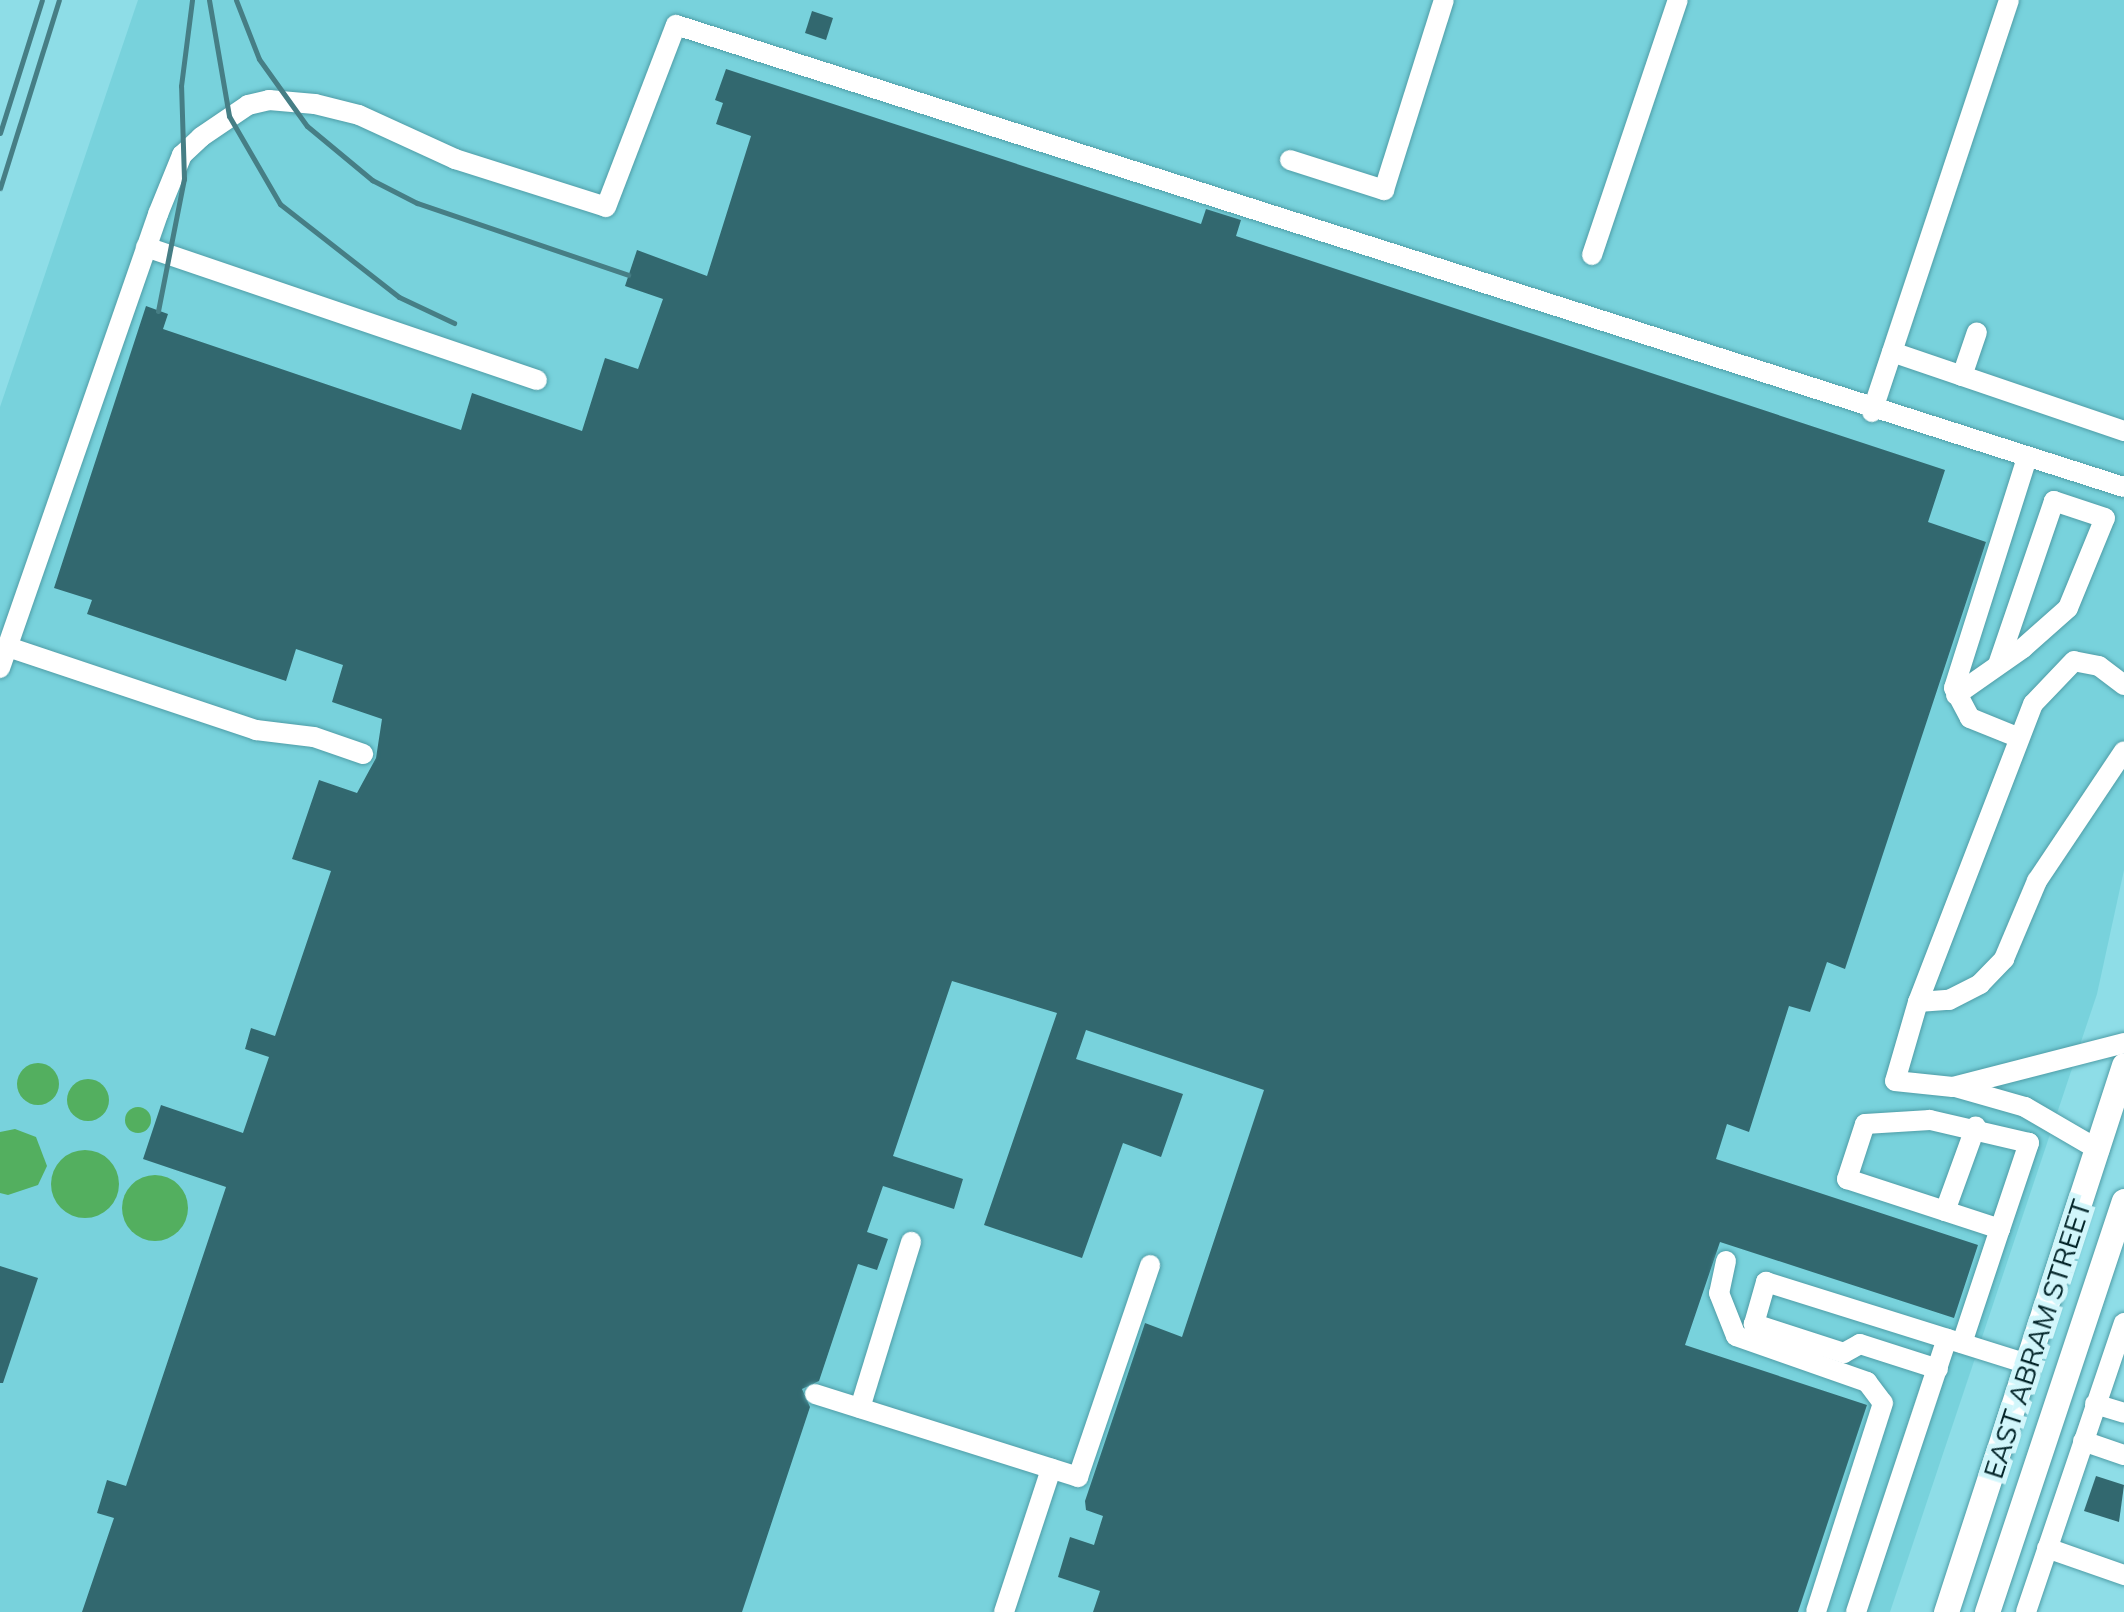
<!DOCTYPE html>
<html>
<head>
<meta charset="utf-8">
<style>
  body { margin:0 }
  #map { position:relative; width:2124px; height:1612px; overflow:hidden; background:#8edde7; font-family:Mulish,sans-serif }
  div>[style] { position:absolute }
  .built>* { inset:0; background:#78d2dc }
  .water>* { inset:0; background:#53af5f }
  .round { border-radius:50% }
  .building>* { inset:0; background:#32686f }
  .roads { filter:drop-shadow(0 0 2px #4f9da7) drop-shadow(0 0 2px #4f9da7) }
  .minor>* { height:20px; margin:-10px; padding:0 10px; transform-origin:10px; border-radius:10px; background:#fff }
  .major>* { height:25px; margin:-12.5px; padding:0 12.5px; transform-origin:12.5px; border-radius:12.5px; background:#fff }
  .rail>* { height:5px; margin:-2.5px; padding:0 2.5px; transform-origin:2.5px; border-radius:2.5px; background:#467e85 }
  span { translate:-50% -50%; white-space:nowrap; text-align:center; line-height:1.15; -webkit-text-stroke:10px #d1f6fb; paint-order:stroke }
  .street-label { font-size:28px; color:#04262a }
</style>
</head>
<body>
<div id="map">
  <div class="built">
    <i style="clip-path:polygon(138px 0,2124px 0,2124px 870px,2097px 994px,1890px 1612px,0 1612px,0 407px)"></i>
  </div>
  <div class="water">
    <i class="round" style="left:17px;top:1063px;width:42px;height:42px"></i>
    <i class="round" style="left:67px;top:1079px;width:42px;height:42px"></i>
    <i class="round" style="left:125px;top:1107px;width:26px;height:26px"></i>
    <i style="clip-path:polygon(15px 1129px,36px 1137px,47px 1166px,38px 1185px,8px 1195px,0 1193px,0 1132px)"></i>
    <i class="round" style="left:51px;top:1150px;width:68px;height:68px"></i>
    <i class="round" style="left:122px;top:1175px;width:66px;height:66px"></i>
  </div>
  <div class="building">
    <i style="clip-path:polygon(812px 11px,833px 18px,826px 40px,805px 33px)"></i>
    <i style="clip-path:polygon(726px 69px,1201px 224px,1206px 209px,1241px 220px,1236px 236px,1945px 470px,1928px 522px,1986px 542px,1845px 969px,1827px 962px,1810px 1012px,1789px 1006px,1749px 1132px,1727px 1124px,1716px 1159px,1978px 1245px,1954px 1318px,1720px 1242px,1685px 1345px,1867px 1405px,1798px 1612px,1093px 1612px,1100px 1591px,1058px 1577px,1070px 1537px,1094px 1545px,1103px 1516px,1086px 1510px,1085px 1501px,1145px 1323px,1182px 1337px,1264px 1090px,1086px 1030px,1076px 1059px,1183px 1094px,1161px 1157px,1123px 1143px,1082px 1258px,984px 1225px,1057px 1013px,952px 981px,893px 1156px,963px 1179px,954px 1209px,883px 1186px,867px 1232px,888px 1239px,877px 1270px,858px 1264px,819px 1381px,802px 1389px,810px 1407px,742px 1612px,82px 1612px,114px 1518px,97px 1513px,107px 1480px,126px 1486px,226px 1187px,143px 1159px,161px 1105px,243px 1133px,269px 1057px,245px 1049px,251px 1028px,275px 1036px,331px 871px,292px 859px,319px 780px,357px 793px,376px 758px,382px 719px,332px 702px,343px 665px,296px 649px,286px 681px,87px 614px,92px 600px,54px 588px,146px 306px,168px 314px,163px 329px,461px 430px,472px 393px,582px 431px,605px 358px,638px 369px,663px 299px,625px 286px,637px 250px,707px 276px,751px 136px,716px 124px,723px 103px,715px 100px)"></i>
    <i style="clip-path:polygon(0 1266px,38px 1278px,3px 1383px,0 1383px)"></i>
    <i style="clip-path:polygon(2096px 1476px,2124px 1485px,2119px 1522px,2084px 1511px)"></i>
  </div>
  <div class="roads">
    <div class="minor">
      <i style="left:1290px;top:160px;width:99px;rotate:17.7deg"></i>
      <i style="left:1384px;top:190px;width:199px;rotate:-72.5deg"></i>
      <i style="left:146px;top:247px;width:413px;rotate:18.8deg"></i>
      <i style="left:1592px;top:255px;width:269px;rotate:-71.4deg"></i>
      <i style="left:1892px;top:352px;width:245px;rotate:18.8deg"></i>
      <i style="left:1962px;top:376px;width:46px;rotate:-71.2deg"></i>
      <i style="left:1872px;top:412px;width:434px;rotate:-71.6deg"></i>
      <i style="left:8px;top:647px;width:262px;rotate:18.5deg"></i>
      <i style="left:256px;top:730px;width:58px;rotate:6.9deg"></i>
      <i style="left:314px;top:737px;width:52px;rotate:19.1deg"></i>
      <i style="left:0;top:668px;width:481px;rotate:-70.8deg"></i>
      <i style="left:158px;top:214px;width:64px;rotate:-67.9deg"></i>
      <i style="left:182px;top:155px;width:26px;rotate:-43deg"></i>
      <i style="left:201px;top:137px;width:57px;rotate:-34.2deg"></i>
      <i style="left:248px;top:105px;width:22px;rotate:-13deg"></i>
      <i style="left:269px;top:100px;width:46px;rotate:5deg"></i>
      <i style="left:315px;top:104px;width:45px;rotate:14deg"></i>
      <i style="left:359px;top:115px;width:106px;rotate:24.6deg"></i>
      <i style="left:455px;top:159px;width:158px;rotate:17.6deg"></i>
      <i style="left:606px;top:207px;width:195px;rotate:-69deg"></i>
      <i style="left:676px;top:25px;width:1520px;rotate:17.7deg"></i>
      <i style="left:2124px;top:685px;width:31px;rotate:-143deg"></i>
      <i style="left:2099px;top:666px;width:25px;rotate:-169deg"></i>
      <i style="left:2074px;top:661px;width:59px;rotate:133.6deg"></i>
      <i style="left:2033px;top:704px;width:319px;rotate:111.1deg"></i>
      <i style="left:1918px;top:1002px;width:82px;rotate:106.2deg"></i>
      <i style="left:1895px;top:1081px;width:58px;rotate:5.9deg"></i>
      <i style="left:1953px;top:1087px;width:177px;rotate:-14.4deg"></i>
      <i style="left:1956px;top:695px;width:82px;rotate:-35deg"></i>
      <i style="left:2023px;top:648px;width:60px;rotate:-41.6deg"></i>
      <i style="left:2068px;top:608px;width:97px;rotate:-67.7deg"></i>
      <i style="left:2105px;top:518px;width:54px;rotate:-161.6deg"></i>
      <i style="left:2054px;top:501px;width:173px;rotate:108.9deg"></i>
      <i style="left:2017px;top:737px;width:51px;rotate:-158deg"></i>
      <i style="left:1970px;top:718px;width:34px;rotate:-118deg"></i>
      <i style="left:1954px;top:688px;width:241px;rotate:-72.4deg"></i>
      <i style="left:1918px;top:1002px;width:31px;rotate:-4deg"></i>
      <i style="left:1949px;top:1000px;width:35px;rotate:-27deg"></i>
      <i style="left:1980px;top:984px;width:35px;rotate:-46deg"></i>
      <i style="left:2004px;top:959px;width:85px;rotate:-67.1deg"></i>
      <i style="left:2037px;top:881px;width:156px;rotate:-56.2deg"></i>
      <i style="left:1955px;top:1087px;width:73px;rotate:15.9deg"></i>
      <i style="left:2025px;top:1107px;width:86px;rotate:30.2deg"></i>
      <i style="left:1945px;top:1211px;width:90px;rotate:-70deg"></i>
      <i style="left:1726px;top:1261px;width:33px;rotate:102deg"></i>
      <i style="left:1719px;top:1293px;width:46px;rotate:68.4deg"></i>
      <i style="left:1736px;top:1336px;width:139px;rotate:19.3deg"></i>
      <i style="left:1867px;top:1382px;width:26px;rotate:53deg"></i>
      <i style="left:1883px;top:1403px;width:219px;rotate:107.8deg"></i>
      <i style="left:1962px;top:1343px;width:120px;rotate:-71.6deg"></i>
      <i style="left:2000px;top:1229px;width:91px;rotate:-71.4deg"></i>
      <i style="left:2029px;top:1143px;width:102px;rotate:-166.9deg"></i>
      <i style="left:1930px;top:1120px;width:65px;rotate:176.5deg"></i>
      <i style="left:1865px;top:1124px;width:58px;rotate:108.1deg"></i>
      <i style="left:1847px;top:1179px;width:161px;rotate:18.1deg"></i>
      <i style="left:1938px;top:1369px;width:82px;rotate:-162.2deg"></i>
      <i style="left:1860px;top:1344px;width:18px;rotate:151deg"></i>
      <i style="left:1844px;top:1353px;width:95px;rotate:-162.1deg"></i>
      <i style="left:1754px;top:1324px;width:44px;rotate:-74.1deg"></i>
      <i style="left:1766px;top:1282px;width:275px;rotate:17.4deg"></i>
      <i style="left:815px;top:1394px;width:276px;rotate:17.5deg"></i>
      <i style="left:1078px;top:1477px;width:224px;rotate:-71.2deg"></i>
      <i style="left:2095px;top:1404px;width:30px;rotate:17deg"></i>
      <i style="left:860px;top:1408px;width:174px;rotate:-72.9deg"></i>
      <i style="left:2083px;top:1441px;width:43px;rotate:18.9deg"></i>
      <i style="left:2047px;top:1548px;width:82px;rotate:19.3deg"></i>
      <i style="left:1004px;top:1612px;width:151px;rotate:-71.8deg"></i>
      <i style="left:1856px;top:1612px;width:288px;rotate:-71.6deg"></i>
      <i style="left:2026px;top:1612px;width:305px;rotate:-71.3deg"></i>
    </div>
    <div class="major">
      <i style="left:1946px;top:1612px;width:575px;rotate:-71.97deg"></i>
      <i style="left:1987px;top:1612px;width:433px;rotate:-71.6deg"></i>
    </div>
  </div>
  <div class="rail">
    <i style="left:209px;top:0;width:118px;rotate:80.2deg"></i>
    <i style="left:229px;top:116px;width:102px;rotate:59.9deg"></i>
    <i style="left:280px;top:204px;width:151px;rotate:38deg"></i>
    <i style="left:399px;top:297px;width:61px;rotate:25.3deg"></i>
    <i style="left:236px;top:0;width:63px;rotate:68.7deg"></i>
    <i style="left:259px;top:59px;width:82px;rotate:54.4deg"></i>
    <i style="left:307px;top:126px;width:85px;rotate:39.7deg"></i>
    <i style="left:372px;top:180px;width:51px;rotate:27.1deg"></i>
    <i style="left:417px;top:203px;width:223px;rotate:18.8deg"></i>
    <i style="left:0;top:133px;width:139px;rotate:-72.5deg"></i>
    <i style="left:0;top:188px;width:197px;rotate:-72.6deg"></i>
    <i style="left:158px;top:311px;width:135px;rotate:-78.9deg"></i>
    <i style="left:184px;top:179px;width:93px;rotate:-91.8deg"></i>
    <i style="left:181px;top:86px;width:87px;rotate:-82.7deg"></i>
  </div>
  <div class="street-label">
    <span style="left:2037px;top:1339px;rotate:-72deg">EAST ABRAM STREET</span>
  </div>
</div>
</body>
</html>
